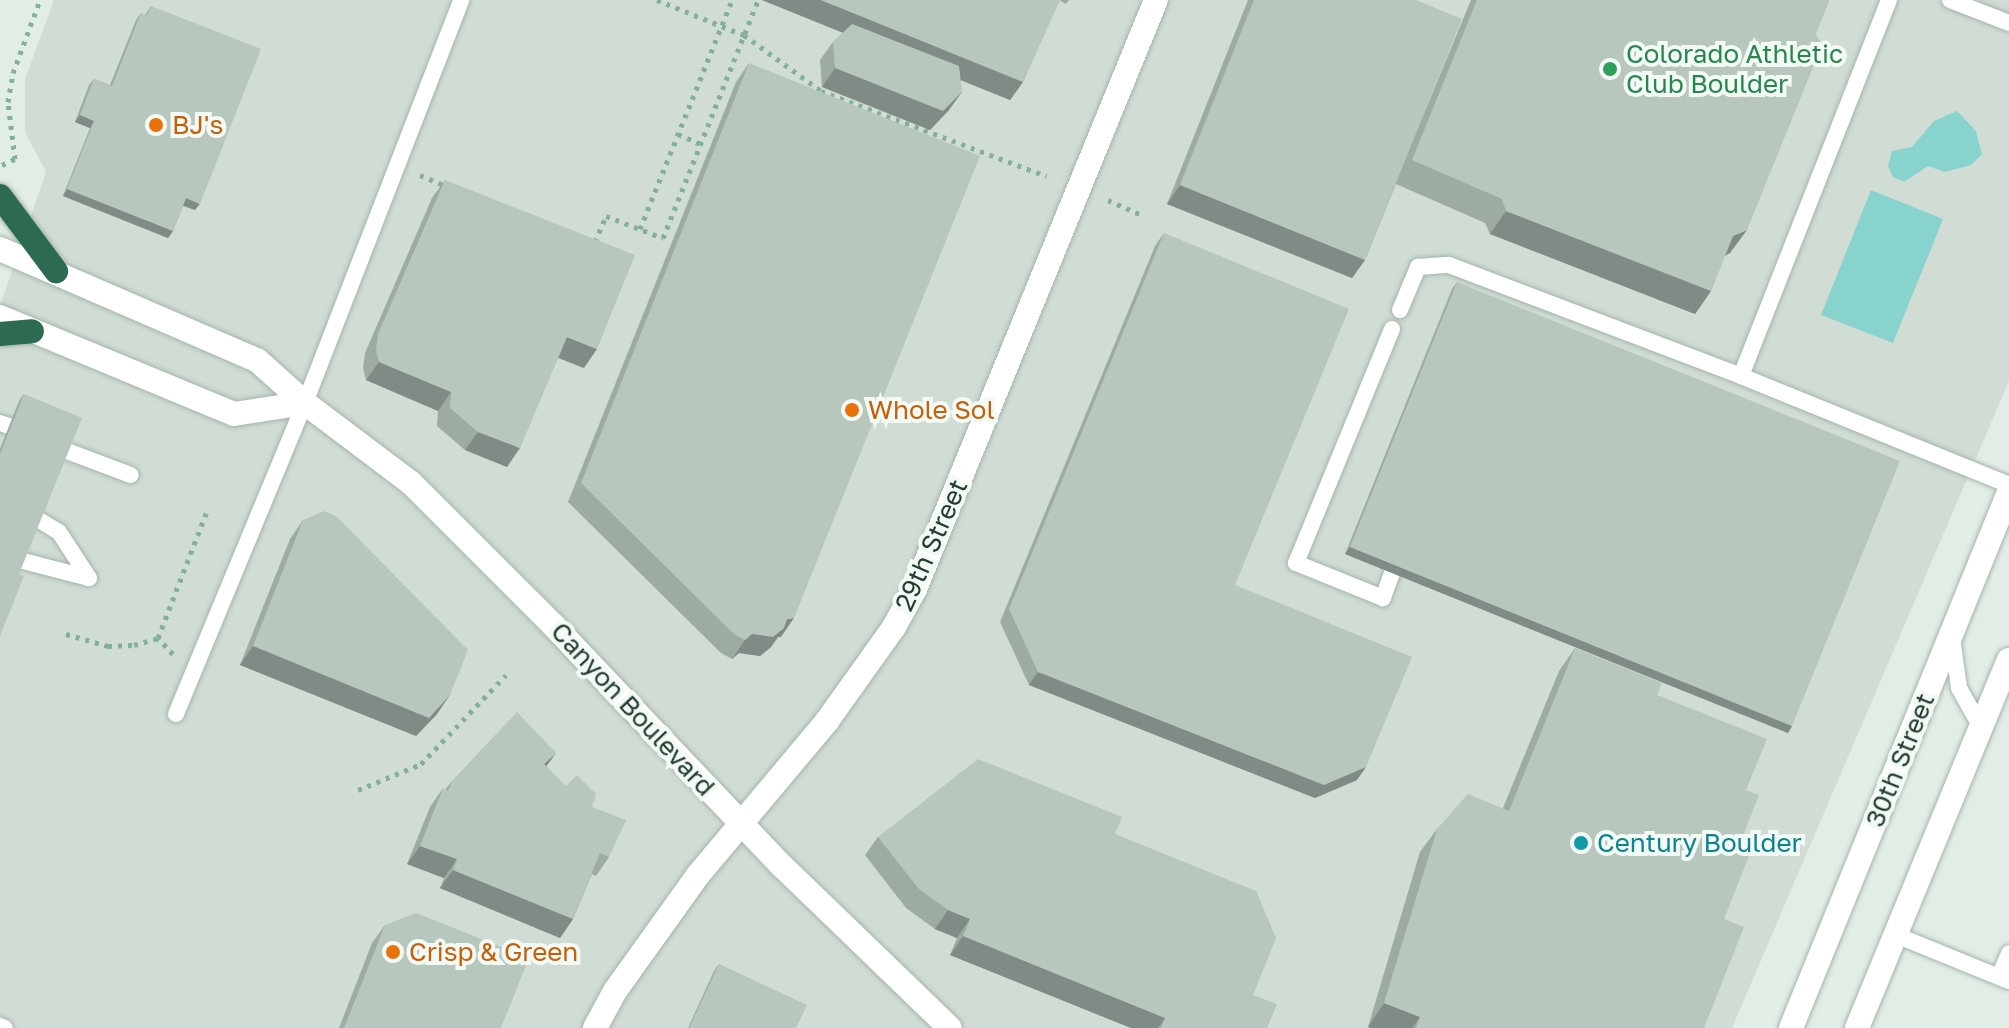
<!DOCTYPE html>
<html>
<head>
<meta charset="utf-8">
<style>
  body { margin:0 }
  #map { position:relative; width:2009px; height:1028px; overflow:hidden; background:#e2ede6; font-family:"Golos Text",sans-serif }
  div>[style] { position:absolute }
  .built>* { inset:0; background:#d0dcd4 }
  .water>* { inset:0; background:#89d3cf }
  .path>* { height:5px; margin-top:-2.5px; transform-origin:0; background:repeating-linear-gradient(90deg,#82b198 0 4px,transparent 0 10px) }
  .roads { filter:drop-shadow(0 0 2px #a4b5ac) drop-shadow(0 0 2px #a4b5ac) }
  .lane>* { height:16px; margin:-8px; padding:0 8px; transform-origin:8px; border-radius:8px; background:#fff }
  .street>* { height:24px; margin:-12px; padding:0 12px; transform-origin:12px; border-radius:12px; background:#fff }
  .secondary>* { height:24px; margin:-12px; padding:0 12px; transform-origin:12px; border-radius:12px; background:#fff }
  .highway>* { height:24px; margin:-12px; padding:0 12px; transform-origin:12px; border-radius:12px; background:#2c6b51 }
  .wall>* { inset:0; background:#9daba3 }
  .shaded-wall>* { inset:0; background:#808b85 }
  .building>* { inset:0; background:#b7c7be }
  .dots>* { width:22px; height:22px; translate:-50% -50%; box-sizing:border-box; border:4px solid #f3f9f4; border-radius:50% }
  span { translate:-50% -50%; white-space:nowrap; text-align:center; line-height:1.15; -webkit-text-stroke:8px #f3f9f4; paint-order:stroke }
  .leisure-label { font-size:26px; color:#27864d }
  .left { translate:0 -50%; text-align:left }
  .food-label { font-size:26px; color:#c56008 }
  .street-label { font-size:26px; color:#213e30 }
  .culture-label { font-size:26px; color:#0d838f }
</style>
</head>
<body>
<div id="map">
  <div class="built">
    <i style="clip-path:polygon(54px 0,2009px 0,2009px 381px,1732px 1028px,0 1028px,0 306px,46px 172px,25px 132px,25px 79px)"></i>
  </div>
  <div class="water">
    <i style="clip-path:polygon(1957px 111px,1976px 131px,1982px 154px,1971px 165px,1945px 172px,1928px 166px,1904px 182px,1893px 177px,1888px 166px,1892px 151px,1912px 147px,1934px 121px)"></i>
    <i style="clip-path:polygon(1871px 190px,1943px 219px,1893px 343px,1821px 315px)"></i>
  </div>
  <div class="path">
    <i style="left:657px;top:0;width:94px;rotate:21.9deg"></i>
    <i style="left:744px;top:35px;width:95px;rotate:36deg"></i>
    <i style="left:821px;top:91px;width:241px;rotate:20.7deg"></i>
    <i style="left:678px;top:134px;width:24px;rotate:24deg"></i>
    <i style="left:2px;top:165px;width:14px;rotate:-25deg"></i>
    <i style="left:15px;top:159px;width:57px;rotate:-97deg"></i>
    <i style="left:8px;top:102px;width:29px;rotate:-80deg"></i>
    <i style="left:13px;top:73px;width:78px;rotate:-69.7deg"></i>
    <i style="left:420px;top:175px;width:30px;rotate:23deg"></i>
    <i style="left:1108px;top:200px;width:35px;rotate:24deg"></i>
    <i style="left:640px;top:229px;width:247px;rotate:-68.1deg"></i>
    <i style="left:595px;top:242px;width:28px;rotate:-67deg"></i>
    <i style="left:606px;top:216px;width:61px;rotate:21.1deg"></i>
    <i style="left:663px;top:238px;width:256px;rotate:-68.2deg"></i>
    <i style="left:66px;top:634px;width:44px;rotate:15.9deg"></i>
    <i style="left:108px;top:646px;width:26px;rotate:-2deg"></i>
    <i style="left:134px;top:645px;width:25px;rotate:-16deg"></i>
    <i style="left:173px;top:654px;width:22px;rotate:-133deg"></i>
    <i style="left:158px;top:638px;width:136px;rotate:-68.9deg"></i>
    <i style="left:358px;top:790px;width:68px;rotate:-22.4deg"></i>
    <i style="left:421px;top:764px;width:123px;rotate:-46.3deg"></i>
  </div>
  <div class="roads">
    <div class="lane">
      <i style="left:1889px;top:0;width:404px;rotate:111.5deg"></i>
      <i style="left:1741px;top:376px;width:289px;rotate:22.1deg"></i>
      <i style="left:1950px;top:0;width:63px;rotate:21.3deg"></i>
      <i style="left:1400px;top:310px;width:47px;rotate:-67.3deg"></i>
      <i style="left:1418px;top:267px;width:31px;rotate:-4deg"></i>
      <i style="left:1449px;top:265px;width:312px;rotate:20.8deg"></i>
      <i style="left:0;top:423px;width:9px;rotate:18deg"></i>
      <i style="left:67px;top:451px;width:68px;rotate:20.6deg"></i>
      <i style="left:39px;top:520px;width:23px;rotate:31deg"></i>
      <i style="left:59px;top:532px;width:55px;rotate:56.9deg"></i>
      <i style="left:23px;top:561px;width:68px;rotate:14.4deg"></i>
      <i style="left:1392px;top:573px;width:27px;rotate:110deg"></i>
      <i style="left:1383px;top:598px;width:94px;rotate:-158.1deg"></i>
      <i style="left:1296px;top:563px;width:253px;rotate:-67.7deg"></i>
      <i style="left:1952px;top:637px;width:51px;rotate:82.2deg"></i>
      <i style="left:1959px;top:688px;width:47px;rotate:60.7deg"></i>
      <i style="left:176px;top:714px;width:337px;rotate:-67.5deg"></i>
      <i style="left:305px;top:403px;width:432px;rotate:-68.8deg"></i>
      <i style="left:1896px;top:935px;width:122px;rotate:22.2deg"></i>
      <i style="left:1999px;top:977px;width:26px;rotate:-67deg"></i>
      <i style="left:0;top:1026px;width:5px;rotate:22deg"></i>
    </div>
    <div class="street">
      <i style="left:595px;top:1028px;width:42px;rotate:-61.6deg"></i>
      <i style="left:615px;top:991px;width:143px;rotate:-54.4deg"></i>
      <i style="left:698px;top:875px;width:201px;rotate:-50deg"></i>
      <i style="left:827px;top:721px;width:115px;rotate:-54.5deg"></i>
      <i style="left:894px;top:627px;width:43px;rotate:-61.1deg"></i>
      <i style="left:915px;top:589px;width:636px;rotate:-67.75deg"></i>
    </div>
    <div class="secondary">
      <i style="left:0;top:249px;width:280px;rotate:23.4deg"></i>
      <i style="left:257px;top:360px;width:64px;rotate:41.9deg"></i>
      <i style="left:305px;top:403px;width:133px;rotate:37deg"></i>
      <i style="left:411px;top:483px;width:202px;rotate:45deg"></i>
      <i style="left:554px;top:626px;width:331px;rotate:46.5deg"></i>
      <i style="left:782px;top:866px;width:233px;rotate:44deg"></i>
      <i style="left:0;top:317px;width:253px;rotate:22.5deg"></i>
      <i style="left:234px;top:414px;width:72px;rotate:-8.8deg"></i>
      <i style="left:1791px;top:1028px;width:579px;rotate:-67.87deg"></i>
      <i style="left:1857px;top:1028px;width:398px;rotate:-67.6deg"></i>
    </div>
    <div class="highway">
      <i style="left:0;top:196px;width:94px;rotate:53.3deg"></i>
      <i style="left:0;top:334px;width:32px;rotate:-5deg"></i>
    </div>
  </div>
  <div class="wall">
    <i style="clip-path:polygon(762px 0,1069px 0,1066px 4px,1059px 0,1023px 82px,1010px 100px,961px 80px,949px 110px,930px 130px,822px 87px,820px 60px,833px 42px,843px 33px)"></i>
    <i style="clip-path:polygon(1248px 0,1416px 0,1423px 116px,1471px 0,1829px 0,1730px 253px,1725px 255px,1711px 291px,1695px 314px,1490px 234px,1485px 223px,1396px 184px,1365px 260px,1352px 278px,1167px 204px)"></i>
    <i style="clip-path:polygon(151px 6px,195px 210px,183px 206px,173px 231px,168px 238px,63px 196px,90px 128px,75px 122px,89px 85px,94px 79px,110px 85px,136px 20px,141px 13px,145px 15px)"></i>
    <i style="clip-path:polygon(749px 63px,781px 637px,778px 637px,771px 647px,760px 656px,739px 653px,732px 659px,721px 653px,568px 502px,736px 82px)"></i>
    <i style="clip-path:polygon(445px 180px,584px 368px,558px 358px,507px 467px,465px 450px,437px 426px,438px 411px,366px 380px,363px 368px,365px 353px,432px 198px)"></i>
    <i style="clip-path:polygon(1164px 233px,1235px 585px,1357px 780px,1315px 798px,1029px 685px,1000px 622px,1155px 246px)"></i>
    <i style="clip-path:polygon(1457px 282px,1792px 726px,1788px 733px,1345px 554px,1452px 289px)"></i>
    <i style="clip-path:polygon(24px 394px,19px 574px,0 636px,0 449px,19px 401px)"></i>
    <i style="clip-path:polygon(303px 520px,437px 714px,416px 736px,240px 665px,290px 539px)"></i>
    <i style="clip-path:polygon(1575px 648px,1657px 695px,1746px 790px,1737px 851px,1704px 1028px,1371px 1028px,1368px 1027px,1420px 852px,1437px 829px,1503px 808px,1559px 671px)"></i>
    <i style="clip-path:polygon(546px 767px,566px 786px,592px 807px,609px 857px,596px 876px,592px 874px,573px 919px,560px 938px,440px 888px,444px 878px,407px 864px,430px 807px,443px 788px,445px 790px,452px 781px)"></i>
    <i style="clip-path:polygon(1115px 834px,1253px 995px,1267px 1028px,1131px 1028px,950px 955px,957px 938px,935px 929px,906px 908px,865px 855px,878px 837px)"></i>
    <i style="clip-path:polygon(385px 925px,501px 1028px,339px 1028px,372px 943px)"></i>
    <i style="clip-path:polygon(719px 964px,796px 1028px,688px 1028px,714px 971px)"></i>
  </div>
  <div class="shaded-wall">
    <i style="clip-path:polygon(762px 0,821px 0,1023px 82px,1010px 100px)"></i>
    <i style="clip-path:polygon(835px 68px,962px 92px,949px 110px,930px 130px,822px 87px)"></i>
    <i style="clip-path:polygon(80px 115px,94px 121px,90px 128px,75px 122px)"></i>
    <i style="clip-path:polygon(1180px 185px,1365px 260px,1352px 278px,1167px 204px)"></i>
    <i style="clip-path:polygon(67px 189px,173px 231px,168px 238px,63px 196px)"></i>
    <i style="clip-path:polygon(186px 198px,200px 204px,195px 210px,182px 205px)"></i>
    <i style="clip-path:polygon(1506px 211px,1711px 291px,1695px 314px,1490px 234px)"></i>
    <i style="clip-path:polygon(1747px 230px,1730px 253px,1717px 260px,1733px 236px)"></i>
    <i style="clip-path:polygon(567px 337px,597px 349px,584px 368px,554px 356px)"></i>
    <i style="clip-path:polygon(379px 362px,451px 392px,438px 411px,366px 380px)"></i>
    <i style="clip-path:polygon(478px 432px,520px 448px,507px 467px,465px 450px)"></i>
    <i style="clip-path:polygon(1350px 547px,1792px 726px,1788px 733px,1345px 554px)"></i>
    <i style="clip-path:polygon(794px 618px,781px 637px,778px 637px,771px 647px,760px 656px,739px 653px,732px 659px,745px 640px,752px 634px,787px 619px)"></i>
    <i style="clip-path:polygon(253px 646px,450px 695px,437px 714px,416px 736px,240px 665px)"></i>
    <i style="clip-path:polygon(1038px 672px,1366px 767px,1357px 780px,1315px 798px,1029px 685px)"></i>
    <i style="clip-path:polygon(556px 753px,543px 771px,544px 764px)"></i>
    <i style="clip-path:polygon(420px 846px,457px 859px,444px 878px,407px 864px)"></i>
    <i style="clip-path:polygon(453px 870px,573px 919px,560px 938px,440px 888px)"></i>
    <i style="clip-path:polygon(948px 910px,970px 919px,957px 938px,935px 929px)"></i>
    <i style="clip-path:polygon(963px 936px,1165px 1018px,1158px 1028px,1131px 1028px,950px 955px)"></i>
    <i style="clip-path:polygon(1384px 1003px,1420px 1017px,1412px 1028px,1371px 1028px,1368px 1027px)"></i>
  </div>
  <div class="building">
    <i style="clip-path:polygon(821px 0,1060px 0,1023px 82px)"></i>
    <i style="clip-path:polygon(1254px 0,1416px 0,1462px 19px,1365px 260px,1180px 185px)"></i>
    <i style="clip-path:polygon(1477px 0,1829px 0,1816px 34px,1822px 45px,1747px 230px,1733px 236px,1711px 291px,1506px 211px,1502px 199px,1412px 160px)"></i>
    <i style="clip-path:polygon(151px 6px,261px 49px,200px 204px,186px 198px,173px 231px,67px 189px,94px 121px,80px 115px,94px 79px,112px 86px,141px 13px,147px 15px)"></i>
    <i style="clip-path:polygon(852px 24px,959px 66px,962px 92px,943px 111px,835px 68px,833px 42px)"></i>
    <i style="clip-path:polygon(749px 63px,980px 156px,794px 618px,787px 619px,784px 628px,773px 637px,752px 634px,745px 640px,734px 634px,581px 483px)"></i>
    <i style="clip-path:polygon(445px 180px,635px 255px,597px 349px,567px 337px,520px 448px,478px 432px,450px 408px,451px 392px,379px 362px,376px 350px,378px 334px)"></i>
    <i style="clip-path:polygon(1164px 233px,1349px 309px,1235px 585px,1412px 657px,1366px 767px,1324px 785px,1038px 672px,1009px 609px)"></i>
    <i style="clip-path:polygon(1457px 282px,1900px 461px,1792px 726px,1350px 547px)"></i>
    <i style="clip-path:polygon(24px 394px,82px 418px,19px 574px,24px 576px,0 636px,0 454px)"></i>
    <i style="clip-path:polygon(324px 511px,336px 516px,468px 650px,450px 695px,429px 718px,253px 646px,303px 520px)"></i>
    <i style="clip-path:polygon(1575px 648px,1662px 683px,1657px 695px,1767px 739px,1746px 790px,1759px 795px,1737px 851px,1749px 856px,1724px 919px,1744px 927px,1704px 1028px,1416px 1028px,1420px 1017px,1384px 1003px,1437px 829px,1468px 794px,1509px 811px)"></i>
    <i style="clip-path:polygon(517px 712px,556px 753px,544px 764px,566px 786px,577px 775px,596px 794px,592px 807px,626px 820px,609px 857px,600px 853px,573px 919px,453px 870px,457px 859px,420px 846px,443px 788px,448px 791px,452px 781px)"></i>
    <i style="clip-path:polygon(978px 759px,1122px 817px,1115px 834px,1256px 891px,1276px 938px,1253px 995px,1277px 1004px,1267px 1028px,1161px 1028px,1165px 1018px,963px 936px,970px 919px,948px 910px,919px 889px,878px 837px)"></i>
    <i style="clip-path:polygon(416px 913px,529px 958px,501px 1028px,344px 1028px,385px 925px)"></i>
    <i style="clip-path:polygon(719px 964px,807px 1005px,796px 1028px,689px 1028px)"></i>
  </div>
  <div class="dots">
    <i style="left:1610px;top:69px;background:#2e9e5b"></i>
    <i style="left:156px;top:125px;background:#e8710a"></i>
    <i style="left:852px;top:410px;background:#e8710a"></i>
    <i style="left:1581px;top:843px;background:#0f9aa8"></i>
    <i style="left:393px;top:952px;background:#e8710a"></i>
  </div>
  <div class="leisure-label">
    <span class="left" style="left:1626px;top:69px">Colorado Athletic<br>Club Boulder</span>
  </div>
  <div class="food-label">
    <span class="left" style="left:172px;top:125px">BJ's</span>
    <span class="left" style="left:868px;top:410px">Whole Sol</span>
    <span class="left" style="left:409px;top:952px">Crisp &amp; Green</span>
  </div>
  <div class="street-label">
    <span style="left:931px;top:545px;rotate:-66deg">29th Street</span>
    <span style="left:633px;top:709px;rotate:47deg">Canyon Boulevard</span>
    <span style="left:1900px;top:760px;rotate:-68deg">30th Street</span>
  </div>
  <div class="culture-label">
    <span class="left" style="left:1597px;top:843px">Century Boulder</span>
  </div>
</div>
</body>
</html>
